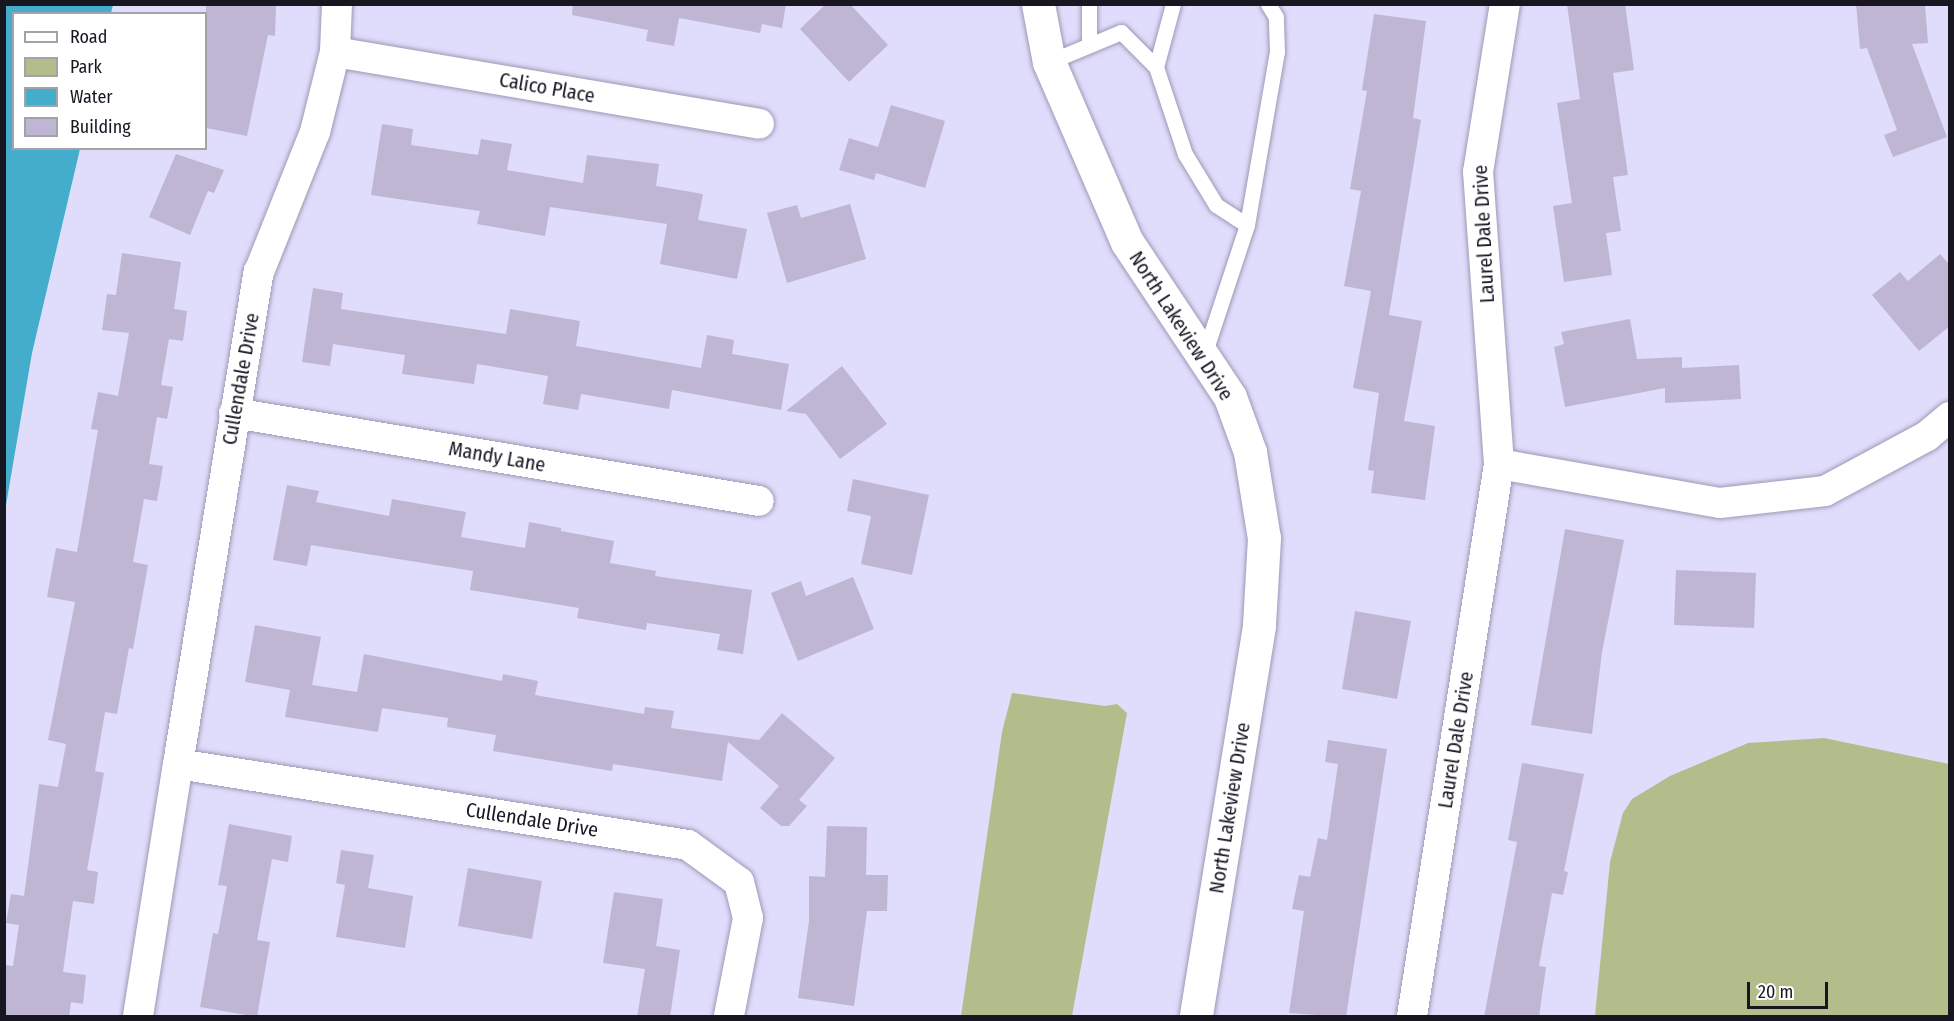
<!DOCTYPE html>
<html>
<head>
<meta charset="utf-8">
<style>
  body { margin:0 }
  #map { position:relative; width:1954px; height:1021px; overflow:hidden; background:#e0dcfb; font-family:"Fira Sans Condensed",sans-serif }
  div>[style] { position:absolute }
  .green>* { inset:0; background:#b3bd8c }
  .water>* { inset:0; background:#44adcb }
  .building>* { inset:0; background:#bfb6d3 }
  .roads { filter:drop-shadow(0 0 2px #9c99b6) drop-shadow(0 0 2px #9c99b6) }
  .lane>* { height:15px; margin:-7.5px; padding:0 7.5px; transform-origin:7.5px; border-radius:7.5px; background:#fff }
  .street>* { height:30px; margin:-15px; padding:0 15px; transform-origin:15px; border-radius:15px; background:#fff }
  .secondary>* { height:33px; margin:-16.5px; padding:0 16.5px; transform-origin:16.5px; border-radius:16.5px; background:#fff }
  span { translate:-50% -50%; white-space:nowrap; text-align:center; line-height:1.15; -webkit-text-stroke:4.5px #fff; paint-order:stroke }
  .street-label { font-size:20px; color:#181621 }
  .frame { position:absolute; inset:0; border:6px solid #181621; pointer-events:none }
  .legend { position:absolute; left:12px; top:12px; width:195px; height:138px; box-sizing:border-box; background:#fff; border:2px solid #a3a2a6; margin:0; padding:8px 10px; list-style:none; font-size:18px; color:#181621 }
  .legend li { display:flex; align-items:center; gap:12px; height:30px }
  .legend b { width:30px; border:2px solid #a3a2a6 }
  .scale { position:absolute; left:1747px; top:982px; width:81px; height:27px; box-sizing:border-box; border:3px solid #181621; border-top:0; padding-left:8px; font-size:18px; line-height:21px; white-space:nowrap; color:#181621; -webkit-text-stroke:4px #fff; paint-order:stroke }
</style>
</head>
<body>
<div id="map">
  <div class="green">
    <i style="clip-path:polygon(1012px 693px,1105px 706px,1117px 704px,1127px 713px,1072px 1016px,961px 1016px,1002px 732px)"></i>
    <i style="clip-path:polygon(1824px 738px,1949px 764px,1949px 1016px,1595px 1016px,1610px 862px,1623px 813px,1632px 799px,1670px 776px,1748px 743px)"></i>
  </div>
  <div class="water">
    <i style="clip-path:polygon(5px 4px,113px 5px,111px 13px,14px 14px,14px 148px,80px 149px,32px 353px,5px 511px)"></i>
  </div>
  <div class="building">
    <i style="clip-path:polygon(206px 4px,276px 6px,275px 36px,268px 35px,247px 136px,206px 128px)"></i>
    <i style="clip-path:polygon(573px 4px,786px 4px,782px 28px,762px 24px,760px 33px,679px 18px,674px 46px,646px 41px,648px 30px,572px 15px)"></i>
    <i style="clip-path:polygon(826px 4px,850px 4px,888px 45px,849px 82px,800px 29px)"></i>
    <i style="clip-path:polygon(1567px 4px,1625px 4px,1634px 70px,1613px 73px,1628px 175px,1613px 177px,1621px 231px,1606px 233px,1612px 275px,1564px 282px,1553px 206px,1572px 203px,1557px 103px,1580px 99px)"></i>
    <i style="clip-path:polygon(1856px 4px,1925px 4px,1928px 43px,1912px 44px,1947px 137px,1893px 157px,1884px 135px,1897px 130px,1867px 48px,1860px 49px)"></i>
    <i style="clip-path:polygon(1374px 14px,1426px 21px,1413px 118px,1421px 120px,1389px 315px,1422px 321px,1404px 421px,1435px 426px,1425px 500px,1371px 493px,1374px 471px,1368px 470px,1379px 393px,1353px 388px,1371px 291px,1344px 286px,1361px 191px,1350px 189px,1367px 91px,1362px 90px)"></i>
    <i style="clip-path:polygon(891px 105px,945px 121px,925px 188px,876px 173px,874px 180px,839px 170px,849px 138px,878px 147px)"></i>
    <i style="clip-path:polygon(382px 124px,413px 129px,411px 145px,478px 155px,481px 139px,512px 144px,507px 170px,583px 183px,587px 155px,659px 164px,656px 186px,703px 194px,698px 220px,747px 229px,737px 279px,660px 264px,667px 224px,550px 207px,545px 236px,477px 224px,480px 211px,371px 195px)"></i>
    <i style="clip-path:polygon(176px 154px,224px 170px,214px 193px,208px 191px,190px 235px,149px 217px)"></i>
    <i style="clip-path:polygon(850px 204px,866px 259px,787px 283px,767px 213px,797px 205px,801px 218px)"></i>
    <i style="clip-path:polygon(122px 253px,181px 262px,174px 309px,187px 311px,183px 341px,169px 339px,161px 385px,173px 387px,167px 419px,157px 417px,149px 464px,163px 466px,157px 501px,144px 499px,133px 562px,148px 565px,133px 649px,129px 648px,117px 714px,105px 712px,95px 771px,104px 773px,87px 870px,98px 872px,94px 904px,73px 901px,63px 972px,86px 975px,83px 1004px,71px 1002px,69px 1017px,4px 1017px,4px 965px,13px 966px,19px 925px,6px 923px,11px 894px,24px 896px,39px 784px,58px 787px,66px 744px,48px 740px,75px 602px,47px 597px,56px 548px,77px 552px,98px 430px,91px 429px,98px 392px,118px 396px,129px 333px,102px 330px,107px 294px,116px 295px)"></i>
    <i style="clip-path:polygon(1940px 254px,1950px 265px,1950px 326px,1919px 351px,1872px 295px,1900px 272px,1908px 281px)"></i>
    <i style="clip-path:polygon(313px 288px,343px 293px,341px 309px,506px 334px,510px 309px,580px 321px,576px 346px,701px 368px,707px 335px,734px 340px,732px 354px,789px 364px,781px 410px,672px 390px,669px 409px,581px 394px,578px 410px,543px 404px,548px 376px,477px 364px,474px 384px,402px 374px,405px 355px,333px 344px,330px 366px,302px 362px)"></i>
    <i style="clip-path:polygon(1630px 319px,1637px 359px,1682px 357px,1682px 368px,1739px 365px,1741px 399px,1665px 403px,1665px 388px,1565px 407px,1554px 347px,1564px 344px,1561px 332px)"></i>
    <i style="clip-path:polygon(842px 366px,887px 424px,840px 459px,806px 414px,786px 411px)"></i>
    <i style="clip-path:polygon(853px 479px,929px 495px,912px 575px,861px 564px,871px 516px,847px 511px)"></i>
    <i style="clip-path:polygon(287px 485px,319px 491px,316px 502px,389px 516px,392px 499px,466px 512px,461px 537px,525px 548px,529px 522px,561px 528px,561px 531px,614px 541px,610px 563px,656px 571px,655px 576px,752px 590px,743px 654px,717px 650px,720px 634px,647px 623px,646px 630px,577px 618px,579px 608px,470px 590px,473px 571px,311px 545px,307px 566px,273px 560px)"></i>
    <i style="clip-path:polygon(1565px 529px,1624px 540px,1602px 652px,1592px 734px,1531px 725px)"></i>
    <i style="clip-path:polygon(1676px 570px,1756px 573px,1754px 628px,1674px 625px)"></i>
    <i style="clip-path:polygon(853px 577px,874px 629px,798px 661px,771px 593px,801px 581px,806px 596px)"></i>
    <i style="clip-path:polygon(1355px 611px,1411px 621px,1397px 699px,1342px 689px)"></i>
    <i style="clip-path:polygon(255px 625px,321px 637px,312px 685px,357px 692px,364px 654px,502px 681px,503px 674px,538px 681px,535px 695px,644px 714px,645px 707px,674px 711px,671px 728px,759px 740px,782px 713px,835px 758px,799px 800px,807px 806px,789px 826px,781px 826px,760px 808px,779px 786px,728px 742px,722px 781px,613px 764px,612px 771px,493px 751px,496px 735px,447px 727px,448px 718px,382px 708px,378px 732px,285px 717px,290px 690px,245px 682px)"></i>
    <i style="clip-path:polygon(1328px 740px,1387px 749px,1346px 1017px,1289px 1013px,1304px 911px,1292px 909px,1299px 875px,1310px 877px,1318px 838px,1327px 840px,1338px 764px,1325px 762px)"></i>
    <i style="clip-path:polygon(1522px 763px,1584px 774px,1564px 871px,1568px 872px,1563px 895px,1552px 893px,1539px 966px,1546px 967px,1539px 1017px,1484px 1017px,1517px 842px,1508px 840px)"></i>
    <i style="clip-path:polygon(229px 824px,292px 836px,288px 862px,272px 859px,257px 940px,270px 942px,257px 1017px,200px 1007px,213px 933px,218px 934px,227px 886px,218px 885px)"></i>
    <i style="clip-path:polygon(827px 826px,867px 827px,866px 875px,888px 875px,887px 911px,867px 911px,854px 1006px,798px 998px,809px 921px,809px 876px,825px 877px)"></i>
    <i style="clip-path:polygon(341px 850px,374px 855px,368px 888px,413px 896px,405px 948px,336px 937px,345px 885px,336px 883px)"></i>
    <i style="clip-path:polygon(468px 868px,542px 881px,532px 939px,458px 926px)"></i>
    <i style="clip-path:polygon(614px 892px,663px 899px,656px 946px,680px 950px,670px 1017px,637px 1017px,645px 969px,603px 963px)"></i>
  </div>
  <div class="roads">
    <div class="lane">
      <i style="left:1089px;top:4px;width:39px;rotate:90deg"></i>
      <i style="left:1049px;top:62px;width:78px;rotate:-22.6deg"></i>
      <i style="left:1121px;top:32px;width:49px;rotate:45deg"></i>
      <i style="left:1156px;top:67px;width:92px;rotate:71.6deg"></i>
      <i style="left:1185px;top:154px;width:60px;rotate:58.7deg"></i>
      <i style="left:1216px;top:205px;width:37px;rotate:33deg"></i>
      <i style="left:1156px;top:67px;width:65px;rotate:-74.9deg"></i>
      <i style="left:1204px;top:355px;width:137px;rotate:-71.7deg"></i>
      <i style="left:1247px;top:225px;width:176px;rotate:-80.2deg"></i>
      <i style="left:1277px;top:52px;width:35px;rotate:-92deg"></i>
      <i style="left:1276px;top:17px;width:15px;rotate:-122deg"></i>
    </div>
    <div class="street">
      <i style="left:335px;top:52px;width:430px;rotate:9.6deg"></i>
      <i style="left:234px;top:413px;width:532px;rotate:9.52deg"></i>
      <i style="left:1499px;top:464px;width:224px;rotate:10deg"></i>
      <i style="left:1720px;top:503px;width:106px;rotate:-6.5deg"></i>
      <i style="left:1825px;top:491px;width:116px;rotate:-28.3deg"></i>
      <i style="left:1927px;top:436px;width:30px;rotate:-40deg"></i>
      <i style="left:178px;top:764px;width:499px;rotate:-80.7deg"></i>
      <i style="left:259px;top:272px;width:151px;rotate:-68.2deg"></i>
      <i style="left:315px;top:132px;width:82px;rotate:-76deg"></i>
      <i style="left:335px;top:52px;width:48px;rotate:-87.6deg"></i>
      <i style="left:138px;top:1016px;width:255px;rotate:-81deg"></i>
      <i style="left:178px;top:764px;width:516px;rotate:9.02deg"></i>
      <i style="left:688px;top:845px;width:63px;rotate:36deg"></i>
      <i style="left:739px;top:882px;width:37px;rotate:76deg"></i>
      <i style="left:748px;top:918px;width:100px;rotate:101deg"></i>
      <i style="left:1412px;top:1016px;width:559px;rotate:-81.04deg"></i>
      <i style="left:1499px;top:464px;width:293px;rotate:-94.1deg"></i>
      <i style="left:1478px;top:172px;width:170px;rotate:-80.9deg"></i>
    </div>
    <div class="secondary">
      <i style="left:1038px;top:4px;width:59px;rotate:79.3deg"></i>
      <i style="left:1049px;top:62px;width:196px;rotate:66.6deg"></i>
      <i style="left:1127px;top:242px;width:186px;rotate:56.4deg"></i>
      <i style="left:1230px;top:397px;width:59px;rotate:70deg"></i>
      <i style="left:1250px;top:452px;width:87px;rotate:80.8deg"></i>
      <i style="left:1264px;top:538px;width:88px;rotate:93.3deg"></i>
      <i style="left:1259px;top:626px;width:395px;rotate:99.2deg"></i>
    </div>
  </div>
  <div class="street-label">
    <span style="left:547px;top:88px;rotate:10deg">Calico Place</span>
    <span style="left:1484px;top:234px;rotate:-93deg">Laurel Dale Drive</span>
    <span style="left:1181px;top:326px;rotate:57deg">North Lakeview Drive</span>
    <span style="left:241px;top:379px;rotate:-80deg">Cullendale Drive</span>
    <span style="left:497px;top:457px;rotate:10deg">Mandy Lane</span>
    <span style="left:1456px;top:740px;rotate:-81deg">Laurel Dale Drive</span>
    <span style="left:1230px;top:808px;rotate:-81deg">North Lakeview Drive</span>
    <span style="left:532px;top:820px;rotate:9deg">Cullendale Drive</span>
  </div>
  <div class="frame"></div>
  <ul class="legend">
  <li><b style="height:8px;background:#fff"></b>Road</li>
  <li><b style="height:16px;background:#b3bd8c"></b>Park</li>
  <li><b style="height:16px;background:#44adcb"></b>Water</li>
  <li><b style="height:16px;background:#bfb6d3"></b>Building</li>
  </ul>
  <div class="scale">20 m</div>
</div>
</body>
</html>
